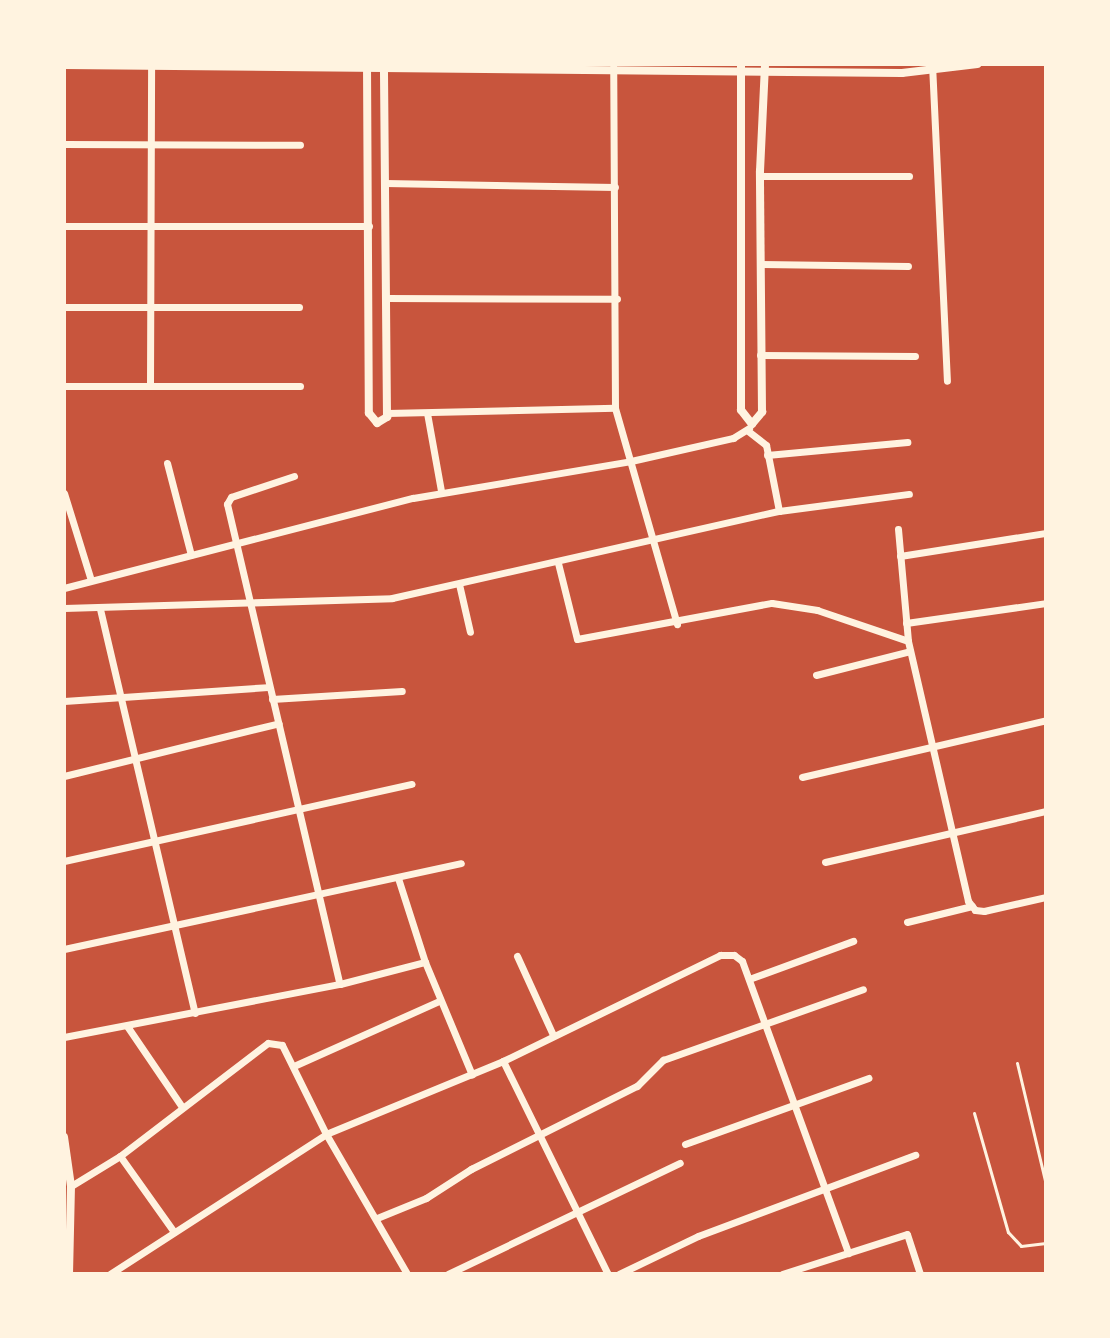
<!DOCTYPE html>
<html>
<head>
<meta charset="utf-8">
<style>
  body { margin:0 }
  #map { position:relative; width:1110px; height:1338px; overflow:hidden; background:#c8553d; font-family:"PT Sans Narrow",sans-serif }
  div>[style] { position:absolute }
  .service>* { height:3px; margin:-1.5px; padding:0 1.5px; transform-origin:1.5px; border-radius:1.5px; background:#fff3e0 }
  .minor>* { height:7px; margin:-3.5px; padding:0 3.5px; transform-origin:3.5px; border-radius:3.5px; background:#fff3e0 }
  .tertiary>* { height:8px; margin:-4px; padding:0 4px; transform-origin:4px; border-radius:4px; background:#fff3e0 }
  span { translate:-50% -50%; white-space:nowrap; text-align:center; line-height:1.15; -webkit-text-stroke:6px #fff3e0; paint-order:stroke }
  .frame { position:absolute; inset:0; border:66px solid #fff3e0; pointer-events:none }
</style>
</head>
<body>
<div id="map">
  <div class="service">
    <i style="left:1017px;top:1063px;width:125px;rotate:76.6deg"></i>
    <i style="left:974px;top:1113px;width:124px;rotate:74.1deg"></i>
    <i style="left:1008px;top:1232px;width:19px;rotate:47deg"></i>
    <i style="left:1021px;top:1246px;width:25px;rotate:-7deg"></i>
  </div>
  <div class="minor">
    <i style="left:932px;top:64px;width:317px;rotate:87.3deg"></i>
    <i style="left:64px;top:144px;width:236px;rotate:0.2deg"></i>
    <i style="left:760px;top:176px;width:149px"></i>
    <i style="left:385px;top:183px;width:230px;rotate:1deg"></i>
    <i style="left:64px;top:226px;width:305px"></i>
    <i style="left:760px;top:264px;width:148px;rotate:0.8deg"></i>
    <i style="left:386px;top:298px;width:231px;rotate:0.2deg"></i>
    <i style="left:64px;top:307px;width:235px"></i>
    <i style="left:760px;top:355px;width:155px;rotate:0.4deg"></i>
    <i style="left:150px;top:385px;width:320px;rotate:-89.8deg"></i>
    <i style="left:64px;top:386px;width:236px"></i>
    <i style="left:615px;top:408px;width:225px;rotate:74deg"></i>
    <i style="left:387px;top:413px;width:228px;rotate:-1.3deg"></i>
    <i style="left:615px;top:408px;width:341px;rotate:-90.3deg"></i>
    <i style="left:427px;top:413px;width:79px;rotate:79.8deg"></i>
    <i style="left:767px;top:455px;width:141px;rotate:-5.3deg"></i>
    <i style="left:167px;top:463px;width:95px;rotate:75.4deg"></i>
    <i style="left:294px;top:476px;width:66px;rotate:161.6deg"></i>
    <i style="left:231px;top:497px;width:8px;rotate:120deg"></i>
    <i style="left:227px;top:504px;width:493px;rotate:76.8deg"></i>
    <i style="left:64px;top:493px;width:91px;rotate:72.8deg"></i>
    <i style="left:779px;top:511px;width:131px;rotate:-7.5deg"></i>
    <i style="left:898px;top:529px;width:112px;rotate:84.9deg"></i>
    <i style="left:900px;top:556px;width:148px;rotate:-9deg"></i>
    <i style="left:558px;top:563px;width:78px;rotate:76deg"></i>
    <i style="left:577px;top:639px;width:198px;rotate:-10.5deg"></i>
    <i style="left:772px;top:603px;width:46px;rotate:8.8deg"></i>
    <i style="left:817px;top:610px;width:96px;rotate:18.8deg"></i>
    <i style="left:908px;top:641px;width:267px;rotate:77deg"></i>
    <i style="left:968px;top:901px;width:11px;rotate:52deg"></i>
    <i style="left:975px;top:910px;width:9px;rotate:6deg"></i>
    <i style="left:984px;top:911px;width:64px;rotate:-12.7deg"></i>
    <i style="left:459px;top:584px;width:49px;rotate:77.1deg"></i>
    <i style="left:64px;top:588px;width:360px;rotate:-14.5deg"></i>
    <i style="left:413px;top:498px;width:221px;rotate:-9.6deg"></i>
    <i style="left:631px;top:461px;width:105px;rotate:-12.7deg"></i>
    <i style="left:733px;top:438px;width:19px;rotate:-32deg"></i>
    <i style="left:64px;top:608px;width:328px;rotate:-1.7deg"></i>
    <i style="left:392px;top:598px;width:397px;rotate:-12.7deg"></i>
    <i style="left:779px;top:511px;width:67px;rotate:-101.1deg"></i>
    <i style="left:766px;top:445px;width:24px;rotate:-142deg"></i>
    <i style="left:100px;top:609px;width:415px;rotate:76.8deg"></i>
    <i style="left:906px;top:623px;width:141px;rotate:-8.1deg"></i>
    <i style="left:816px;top:675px;width:97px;rotate:-14.3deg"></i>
    <i style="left:272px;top:699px;width:130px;rotate:-3.5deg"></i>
    <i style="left:64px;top:701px;width:204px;rotate:-3.9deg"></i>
    <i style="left:64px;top:776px;width:221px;rotate:-13.8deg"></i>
    <i style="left:802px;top:777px;width:251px;rotate:-13.1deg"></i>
    <i style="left:64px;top:861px;width:356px;rotate:-12.5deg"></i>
    <i style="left:825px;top:862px;width:227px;rotate:-13deg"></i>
    <i style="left:398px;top:878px;width:88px;rotate:72.2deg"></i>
    <i style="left:425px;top:962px;width:122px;rotate:67.4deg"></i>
    <i style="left:907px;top:922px;width:67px;rotate:-13.8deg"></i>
    <i style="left:64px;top:949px;width:406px;rotate:-12.2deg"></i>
    <i style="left:517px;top:956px;width:87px;rotate:65.5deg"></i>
    <i style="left:749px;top:979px;width:111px;rotate:-20.1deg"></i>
    <i style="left:127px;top:1026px;width:98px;rotate:55.8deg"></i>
    <i style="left:64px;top:1037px;width:281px;rotate:-10.9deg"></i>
    <i style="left:340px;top:984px;width:88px;rotate:-14.5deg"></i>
    <i style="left:503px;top:1061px;width:242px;rotate:-26deg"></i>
    <i style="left:720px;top:955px;width:14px"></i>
    <i style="left:734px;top:955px;width:10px;rotate:37deg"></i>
    <i style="left:742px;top:961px;width:311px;rotate:70deg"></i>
    <i style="left:296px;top:1065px;width:157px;rotate:-24.1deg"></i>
    <i style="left:685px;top:1144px;width:195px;rotate:-19.8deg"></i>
    <i style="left:120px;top:1156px;width:93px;rotate:54.6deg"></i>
    <i style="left:71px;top:1186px;width:57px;rotate:-31.5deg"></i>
    <i style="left:120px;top:1156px;width:186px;rotate:-37.4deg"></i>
    <i style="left:268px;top:1043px;width:14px;rotate:8deg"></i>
    <i style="left:282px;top:1045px;width:99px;rotate:63.7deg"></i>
    <i style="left:326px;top:1134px;width:162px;rotate:59.9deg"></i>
    <i style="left:377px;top:1218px;width:53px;rotate:-22.2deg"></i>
    <i style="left:426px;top:1198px;width:54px;rotate:-32.8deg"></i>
    <i style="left:471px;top:1169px;width:186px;rotate:-26.6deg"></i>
    <i style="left:637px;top:1086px;width:37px;rotate:-45deg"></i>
    <i style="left:663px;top:1060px;width:212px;rotate:-19.5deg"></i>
    <i style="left:110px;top:1274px;width:257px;rotate:-32.9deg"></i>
    <i style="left:326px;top:1134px;width:191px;rotate:-22.4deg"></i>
    <i style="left:503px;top:1061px;width:237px;rotate:63.8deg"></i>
    <i style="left:448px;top:1274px;width:257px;rotate:-25.6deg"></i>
    <i style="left:619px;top:1274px;width:88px;rotate:-25.7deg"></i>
    <i style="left:698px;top:1236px;width:232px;rotate:-20.5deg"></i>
    <i style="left:782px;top:1274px;width:131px;rotate:-17.7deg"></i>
    <i style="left:907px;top:1234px;width:42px;rotate:72deg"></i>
  </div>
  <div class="tertiary">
    <i style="left:367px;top:64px;width:349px;rotate:89.7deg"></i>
    <i style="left:369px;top:413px;width:13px;rotate:51deg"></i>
    <i style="left:377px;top:423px;width:12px;rotate:-31deg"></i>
    <i style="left:387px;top:417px;width:353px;rotate:-90.5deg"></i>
    <i style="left:64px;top:65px;width:838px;rotate:0.55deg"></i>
    <i style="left:902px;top:73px;width:76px;rotate:-6.8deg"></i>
    <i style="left:741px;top:66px;width:344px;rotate:90deg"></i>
    <i style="left:741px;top:410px;width:18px;rotate:52deg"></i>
    <i style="left:752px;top:424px;width:16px;rotate:-50deg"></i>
    <i style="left:762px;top:412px;width:241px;rotate:-90.5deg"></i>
    <i style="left:760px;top:171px;width:106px;rotate:-87.3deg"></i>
    <i style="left:64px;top:1137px;width:49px;rotate:81.9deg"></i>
    <i style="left:71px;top:1186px;width:88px;rotate:91.3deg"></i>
  </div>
  <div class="frame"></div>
</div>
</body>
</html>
